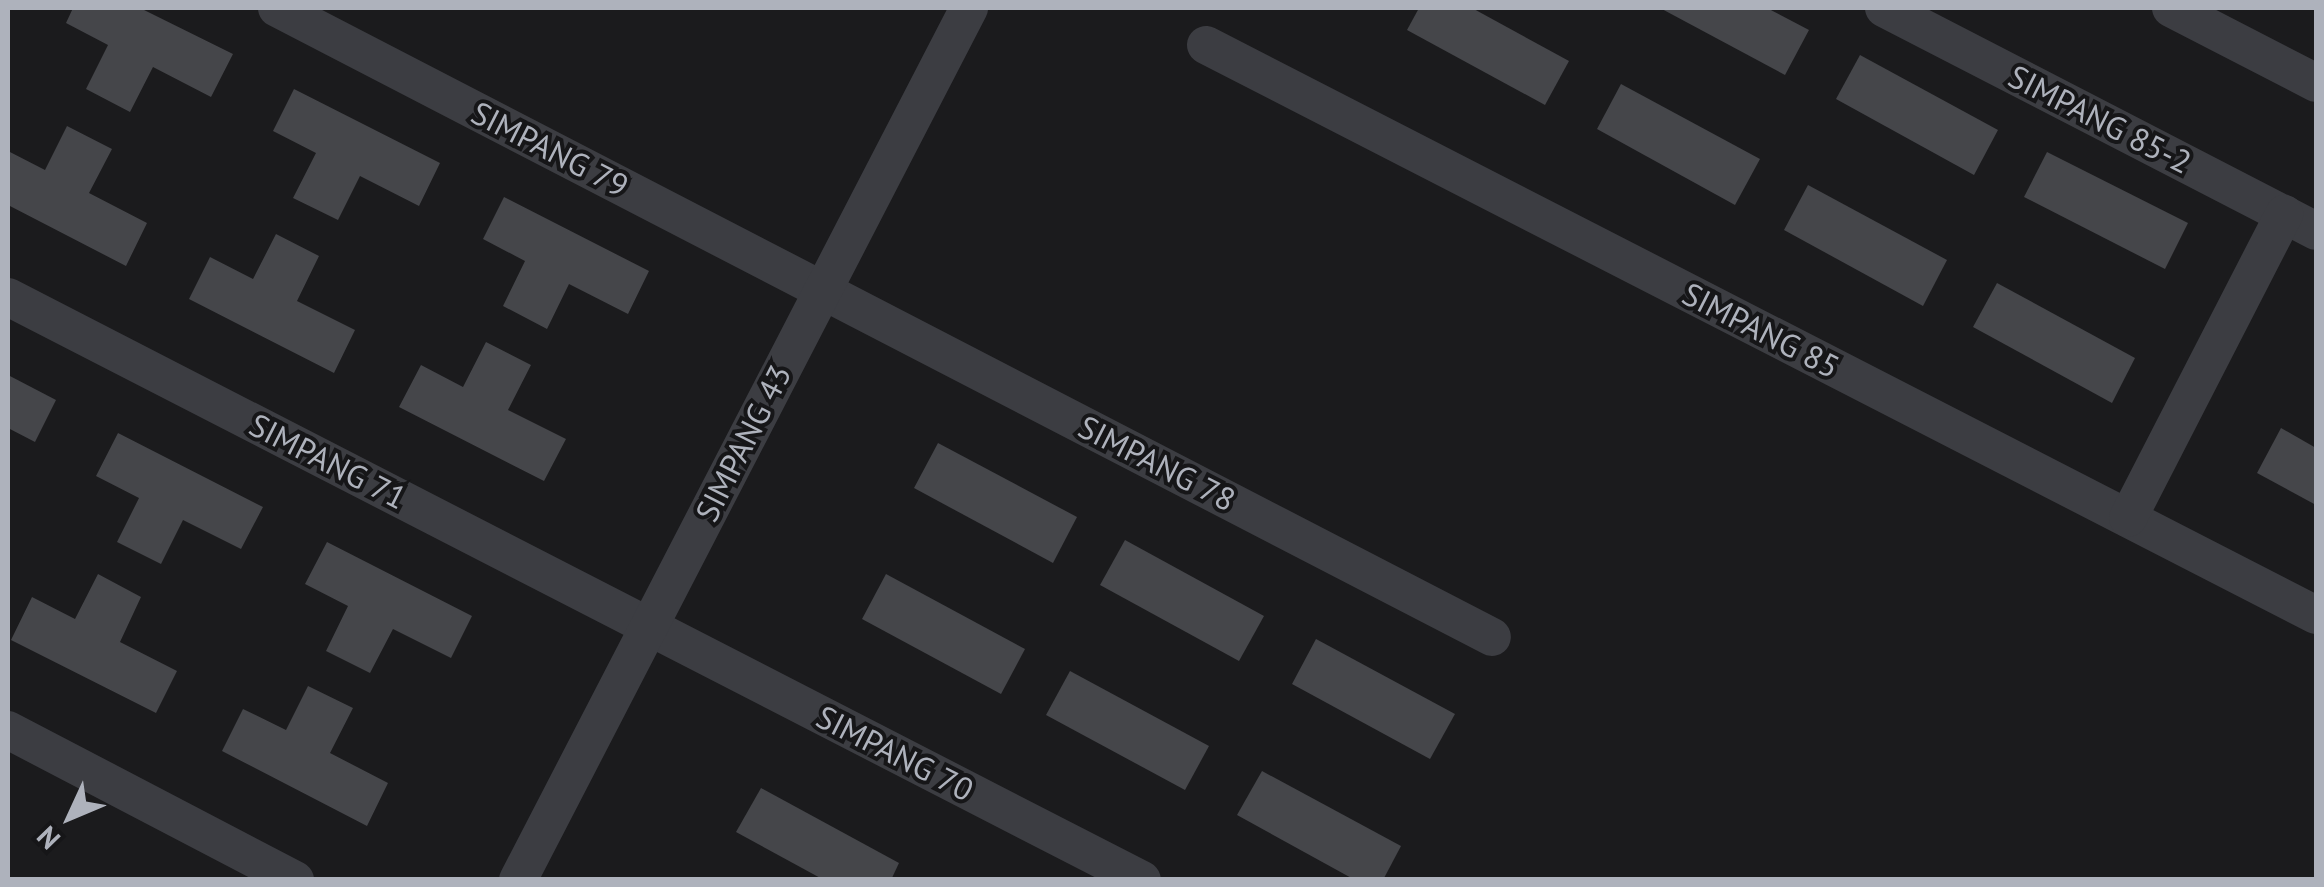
<!DOCTYPE html>
<html>
<head>
<meta charset="utf-8">
<style>
  body { margin:0 }
  #map { position:relative; width:2324px; height:887px; overflow:hidden; background:#1b1b1d; font-family:"PT Sans",sans-serif }
  div>[style] { position:absolute }
  .building>* { inset:0; background:#45464a }
  .street>* { height:38px; margin:-19px; padding:0 19px; transform-origin:19px; border-radius:19px; background:#3c3d42 }
  span { translate:-50% -50%; white-space:nowrap; text-align:center; line-height:1.15; -webkit-text-stroke:8px #161618; paint-order:stroke }
  .street-label { font-size:32px; color:#aeb2bc }
  .frame { position:absolute; inset:0; border:10px solid #aeb2bc; pointer-events:none }
  .north { position:absolute; left:20px; top:767px; width:100px; height:100px; -webkit-text-stroke:8px #161618; paint-order:stroke; rotate:226deg; font-size:28px; font-weight:700; line-height:40px; text-align:center; color:#aeb2bc }
  .north::after { content:''; display:block; margin:auto; width:35px; height:45px; background:#aeb2bc; clip-path:polygon(50% 0,100% 100%,50% 72%,0 100%) }
</style>
</head>
<body>
<div id="map">
  <div class="building">
    <i style="clip-path:polygon(73px 8px,140px 8px,233px 54px,211px 97px,153px 67px,130px 112px,86px 89px,108px 45px,66px 23px)"></i>
    <i style="clip-path:polygon(1419px 8px,1472px 8px,1569px 61px,1545px 105px,1407px 30px)"></i>
    <i style="clip-path:polygon(1660px 8px,1767px 8px,1809px 30px,1785px 75px)"></i>
    <i style="clip-path:polygon(1860px 55px,1998px 130px,1974px 175px,1836px 99px)"></i>
    <i style="clip-path:polygon(1621px 84px,1760px 159px,1735px 205px,1597px 129px)"></i>
    <i style="clip-path:polygon(294px 89px,440px 163px,419px 206px,360px 176px,338px 220px,293px 198px,316px 153px,273px 131px)"></i>
    <i style="clip-path:polygon(67px 126px,112px 149px,89px 193px,147px 223px,126px 266px,8px 205px,8px 151px,45px 170px)"></i>
    <i style="clip-path:polygon(2047px 152px,2188px 223px,2165px 269px,2024px 197px)"></i>
    <i style="clip-path:polygon(1808px 185px,1947px 260px,1923px 306px,1784px 230px)"></i>
    <i style="clip-path:polygon(504px 197px,649px 271px,628px 314px,569px 284px,547px 329px,503px 306px,525px 261px,483px 239px)"></i>
    <i style="clip-path:polygon(276px 234px,319px 256px,297px 301px,355px 330px,334px 373px,189px 299px,210px 257px,253px 279px)"></i>
    <i style="clip-path:polygon(1997px 283px,2135px 358px,2112px 403px,1973px 327px)"></i>
    <i style="clip-path:polygon(486px 342px,531px 365px,508px 410px,566px 439px,544px 481px,399px 407px,421px 365px,463px 387px)"></i>
    <i style="clip-path:polygon(8px 375px,56px 400px,35px 442px,8px 428px)"></i>
    <i style="clip-path:polygon(2281px 428px,2316px 448px,2316px 505px,2257px 473px)"></i>
    <i style="clip-path:polygon(118px 433px,263px 507px,241px 549px,183px 520px,161px 564px,117px 542px,139px 498px,96px 476px)"></i>
    <i style="clip-path:polygon(938px 443px,1077px 517px,1053px 563px,914px 488px)"></i>
    <i style="clip-path:polygon(1125px 540px,1264px 616px,1239px 661px,1100px 585px)"></i>
    <i style="clip-path:polygon(327px 542px,472px 616px,451px 658px,393px 629px,370px 673px,326px 651px,348px 606px,305px 584px)"></i>
    <i style="clip-path:polygon(98px 574px,141px 597px,120px 642px,177px 671px,156px 713px,11px 640px,32px 597px,75px 619px)"></i>
    <i style="clip-path:polygon(886px 574px,1025px 649px,1001px 694px,862px 619px)"></i>
    <i style="clip-path:polygon(1316px 639px,1455px 714px,1430px 759px,1292px 684px)"></i>
    <i style="clip-path:polygon(1070px 671px,1209px 746px,1185px 790px,1046px 715px)"></i>
    <i style="clip-path:polygon(308px 686px,353px 708px,330px 753px,388px 783px,367px 826px,222px 751px,243px 709px,286px 730px)"></i>
    <i style="clip-path:polygon(1262px 771px,1401px 846px,1383px 880px,1355px 880px,1237px 815px)"></i>
    <i style="clip-path:polygon(761px 788px,899px 863px,891px 880px,824px 880px,736px 832px)"></i>
  </div>
  <div class="street">
    <i style="left:277px;top:8px;width:1368px;rotate:27.37deg"></i>
    <i style="left:1884px;top:8px;width:486px;rotate:27.3deg"></i>
    <i style="left:2171px;top:8px;width:163px;rotate:27.3deg"></i>
    <i style="left:1206px;top:45px;width:1248px;rotate:27.18deg"></i>
    <i style="left:8px;top:297px;width:1275px;rotate:27.21deg"></i>
    <i style="left:2128px;top:518px;width:342px;rotate:-62.8deg"></i>
    <i style="left:8px;top:730px;width:324px;rotate:27.6deg"></i>
    <i style="left:518px;top:880px;width:982px;rotate:-62.65deg"></i>
  </div>
  <div class="street-label">
    <span style="left:2100px;top:119px;rotate:27deg">SIMPANG 85-2</span>
    <span style="left:550px;top:149px;rotate:27deg">SIMPANG 79</span>
    <span style="left:1761px;top:330px;rotate:27deg">SIMPANG 85</span>
    <span style="left:743px;top:443px;rotate:-63deg">SIMPANG 43</span>
    <span style="left:328px;top:461px;rotate:27deg">SIMPANG 71</span>
    <span style="left:1157px;top:463px;rotate:27deg">SIMPANG 78</span>
    <span style="left:895px;top:753px;rotate:27deg">SIMPANG 70</span>
  </div>
  <div class="frame"></div>
  <div class="north">N</div>
</div>
</body>
</html>
